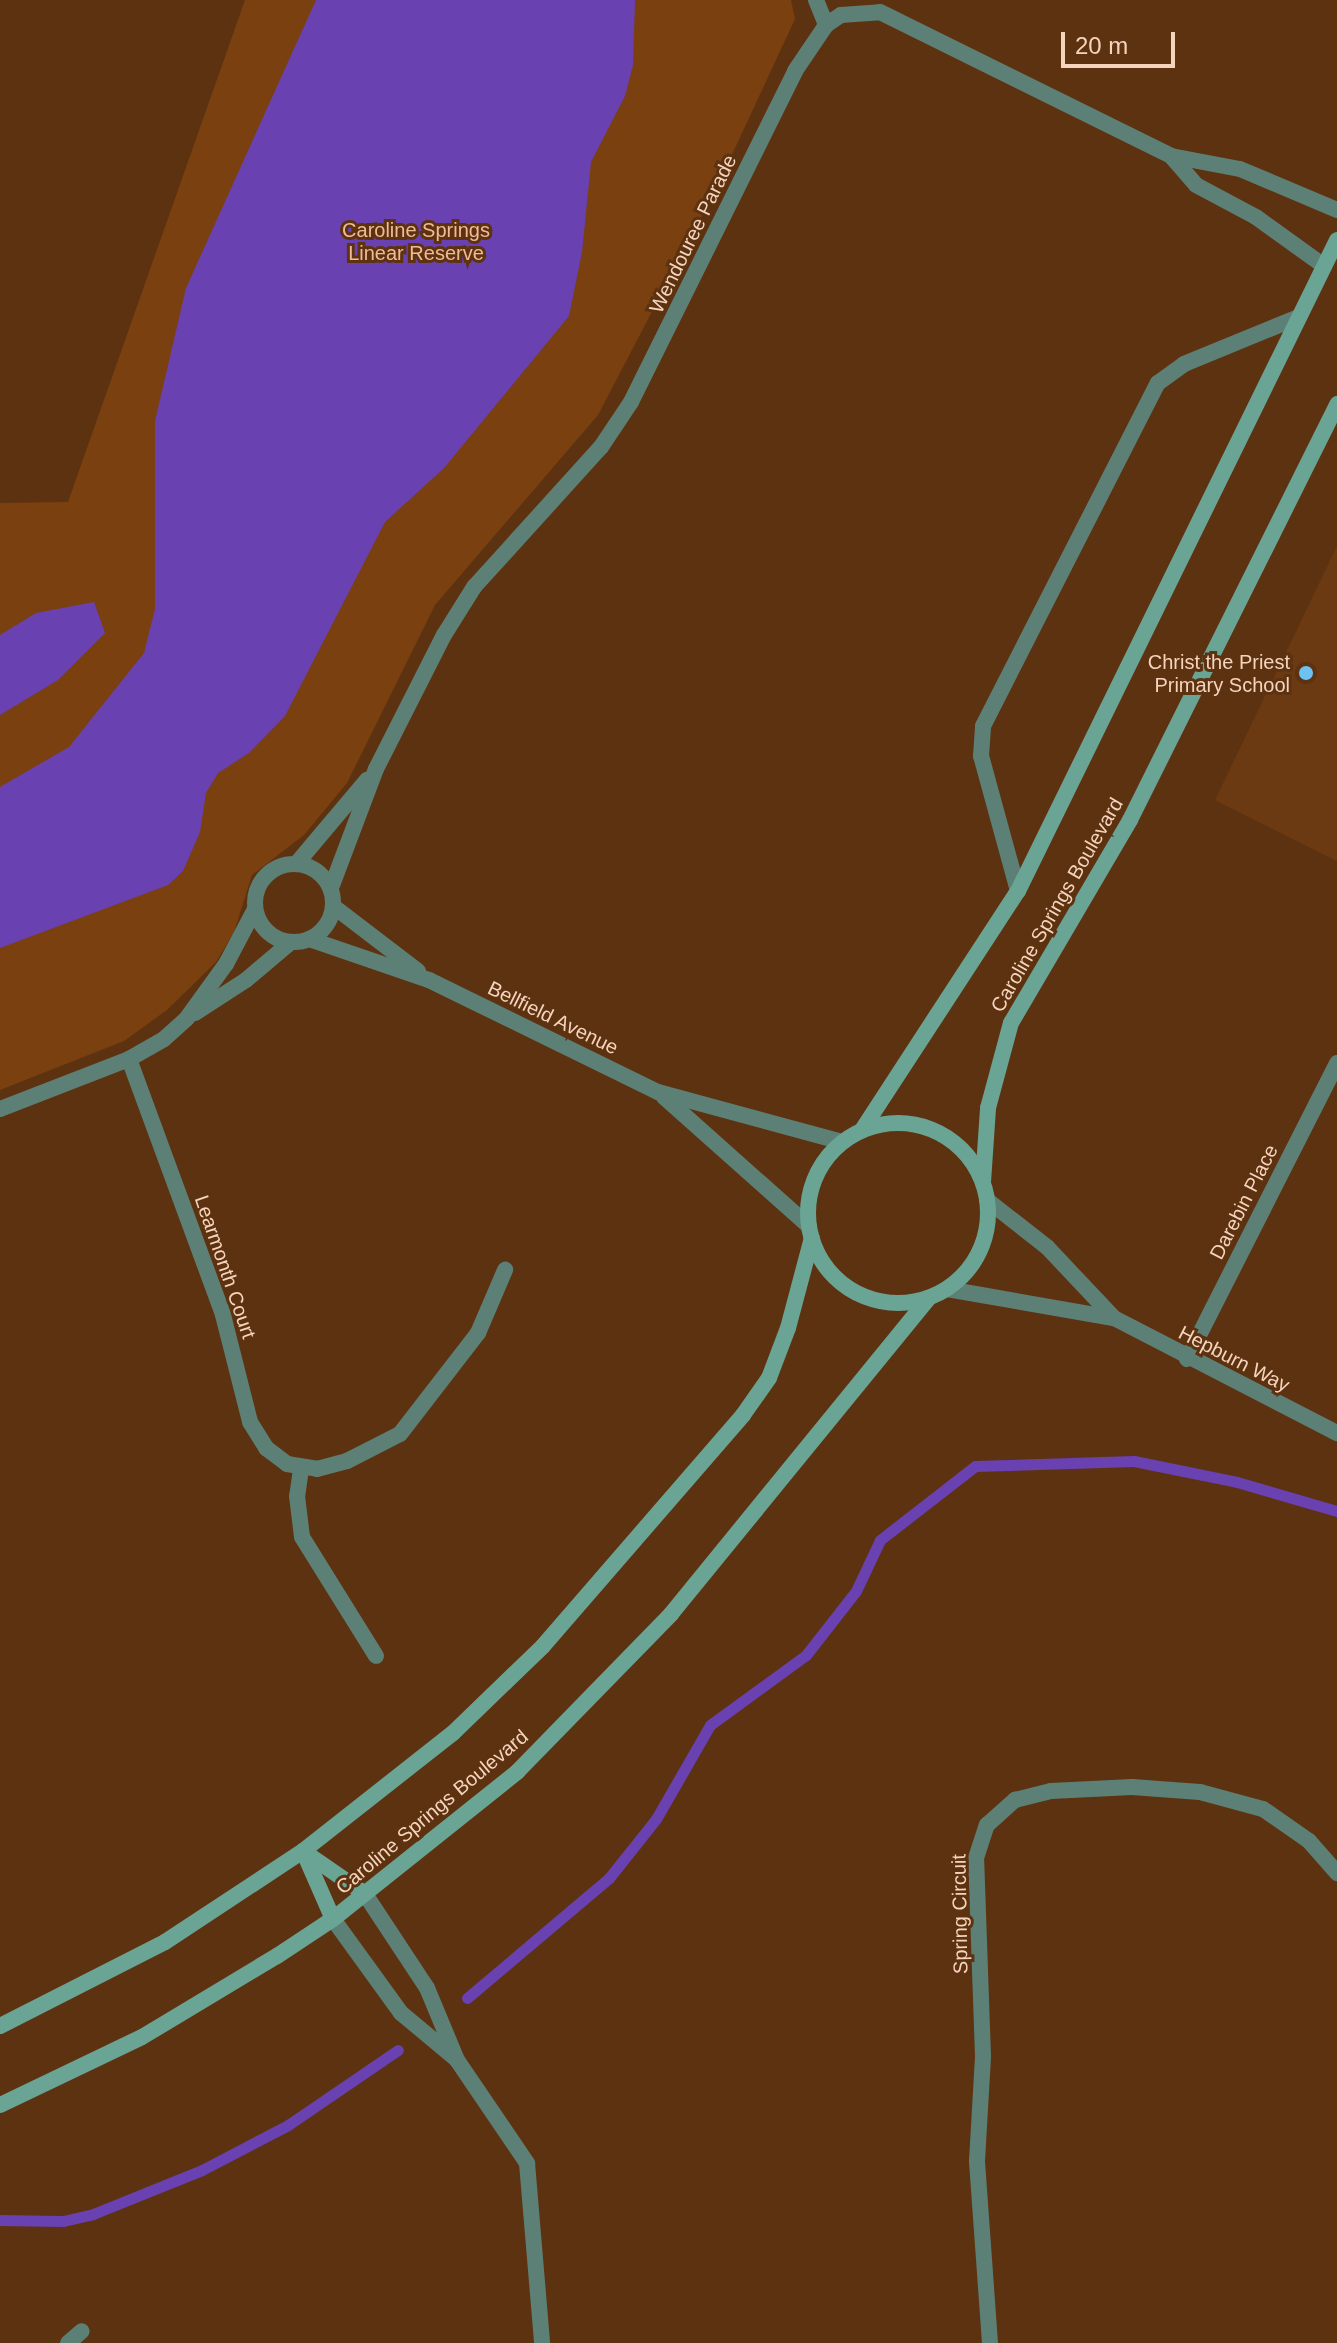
<!DOCTYPE html>
<html>
<head>
<meta charset="utf-8">
<style>
  body { margin:0 }
  #map { position:relative; width:1337px; height:2343px; overflow:hidden; background:#5d3210; font-family:Helvetica,sans-serif }
  div>[style] { position:absolute }
  .built>* { inset:0; background:#6b3a13 }
  .green>* { inset:0; background:#7a4010 }
  .water>* { inset:0; background:#6941b1 }
  .stream>* { height:11px; margin:-5.5px; padding:0 5.5px; transform-origin:5.5px; border-radius:5.5px; background:#6941b1 }
  .street>* { height:16px; margin:-8px; padding:0 8px; transform-origin:8px; border-radius:8px; background:#5c8076 }
  .street>.ring { margin:-8px; padding:0; box-sizing:content-box; background:none; border:16px solid #5c8076; border-radius:50% }
  .secondary>* { height:16px; margin:-8px; padding:0 8px; transform-origin:8px; border-radius:8px; background:#6aa494 }
  .secondary>.ring { margin:-8px; padding:0; box-sizing:content-box; background:none; border:16px solid #6aa494; border-radius:50% }
  .dots>* { width:22px; height:22px; translate:-50% -50%; box-sizing:border-box; border:4px solid #5d3210; border-radius:50% }
  span { translate:-50% -50%; white-space:nowrap; text-align:center; line-height:1.15; -webkit-text-stroke:6px #5d3210; paint-order:stroke }
  .park-label { font-size:20px; color:#f0ba95 }
  .street-label { font-size:20px; color:#f5d4bd }
  .poi-label { font-size:20px; color:#f5d4bd }
  .right { translate:-100% -50%; text-align:right }
  .scale { position:absolute; left:1061px; top:32px; width:114px; height:36px; box-sizing:border-box; border:4px solid #f5d4bd; border-top:0; padding-left:10px; font-size:24px; line-height:28px; white-space:nowrap; color:#f5d4bd; -webkit-text-stroke:6px #5d3210; paint-order:stroke }
</style>
</head>
<body>
<div id="map">
  <div class="built">
    <i style="clip-path:polygon(1337px 546px,1337px 861px,1215px 800px)"></i>
  </div>
  <div class="green">
    <i style="clip-path:polygon(245px 0,791px 0,795px 19px,716px 189px,598px 415px,435px 605px,347px 783px,304px 835px,252px 875px,234px 932px,216px 962px,167px 1010px,124px 1041px,0 1090px,0 503px,68px 502px)"></i>
  </div>
  <div class="water">
    <i style="clip-path:polygon(316px 0,635px 0,633px 65px,625px 96px,591px 162px,582px 252px,569px 316px,444px 468px,385px 522px,285px 716px,249px 753px,218px 773px,206px 793px,200px 832px,183px 871px,168px 885px,0 948px,0 787px,69px 747px,144px 653px,155px 609px,155px 421px,186px 288px)"></i>
    <i style="clip-path:polygon(94px 602px,105px 633px,58px 680px,0 715px,0 635px,36px 613px)"></i>
  </div>
  <div class="stream">
    <i style="left:467px;top:1998px;width:186px;rotate:-40.2deg"></i>
    <i style="left:609px;top:1878px;width:75px;rotate:-51.5deg"></i>
    <i style="left:656px;top:1819px;width:108px;rotate:-60.1deg"></i>
    <i style="left:710px;top:1725px;width:119px;rotate:-36.1deg"></i>
    <i style="left:806px;top:1655px;width:81px;rotate:-52deg"></i>
    <i style="left:856px;top:1591px;width:56px;rotate:-64.8deg"></i>
    <i style="left:880px;top:1540px;width:120px;rotate:-37.9deg"></i>
    <i style="left:975px;top:1466px;width:159px;rotate:-1.8deg"></i>
    <i style="left:1134px;top:1461px;width:105px;rotate:11.5deg"></i>
    <i style="left:1237px;top:1482px;width:104px;rotate:16.2deg"></i>
    <i style="left:0;top:2220px;width:63px;rotate:0.9deg"></i>
    <i style="left:63px;top:2221px;width:31px;rotate:-13deg"></i>
    <i style="left:93px;top:2214px;width:118px;rotate:-22deg"></i>
    <i style="left:202px;top:2170px;width:97px;rotate:-27.6deg"></i>
    <i style="left:288px;top:2125px;width:133px;rotate:-34.3deg"></i>
  </div>
  <div class="street">
    <i style="left:816px;top:0;width:27px;rotate:68deg"></i>
    <i style="left:1171px;top:156px;width:38px;rotate:49deg"></i>
    <i style="left:1196px;top:185px;width:68px;rotate:28.1deg"></i>
    <i style="left:1256px;top:217px;width:84px;rotate:35.8deg"></i>
    <i style="left:297px;top:863px;width:109px;rotate:-49.9deg"></i>
    <i class="ring" style="left:255px;top:864px;width:62px;height:62px"></i>
    <i style="left:331px;top:888px;width:127px;rotate:-69.3deg"></i>
    <i style="left:376px;top:769px;width:150px;rotate:-63.1deg"></i>
    <i style="left:444px;top:635px;width:57px;rotate:-58deg"></i>
    <i style="left:474px;top:587px;width:189px;rotate:-47.8deg"></i>
    <i style="left:601px;top:447px;width:54px;rotate:-56.3deg"></i>
    <i style="left:631px;top:402px;width:369px;rotate:-63.6deg"></i>
    <i style="left:795px;top:71px;width:55px;rotate:-56deg"></i>
    <i style="left:826px;top:25px;width:18px;rotate:-34deg"></i>
    <i style="left:841px;top:15px;width:39px;rotate:-4deg"></i>
    <i style="left:880px;top:12px;width:325px;rotate:26.3deg"></i>
    <i style="left:1171px;top:156px;width:70px;rotate:10.7deg"></i>
    <i style="left:1240px;top:169px;width:105px;rotate:22.9deg"></i>
    <i style="left:1018px;top:891px;width:140px;rotate:-105.3deg"></i>
    <i style="left:981px;top:756px;width:30px;rotate:-86deg"></i>
    <i style="left:983px;top:726px;width:385px;rotate:-63deg"></i>
    <i style="left:1158px;top:383px;width:32px;rotate:-36deg"></i>
    <i style="left:1184px;top:364px;width:121px;rotate:-22.3deg"></i>
    <i style="left:333px;top:906px;width:107px;rotate:37.4deg"></i>
    <i style="left:309px;top:939px;width:127px;rotate:18.9deg"></i>
    <i style="left:429px;top:980px;width:255px;rotate:26.1deg"></i>
    <i style="left:658px;top:1092px;width:191px;rotate:15.2deg"></i>
    <i style="left:195px;top:1013px;width:61px;rotate:-32.9deg"></i>
    <i style="left:246px;top:980px;width:59px;rotate:-40.2deg"></i>
    <i style="left:129px;top:1059px;width:273px;rotate:69.8deg"></i>
    <i style="left:223px;top:1315px;width:110px;rotate:75.8deg"></i>
    <i style="left:250px;top:1422px;width:31px;rotate:58deg"></i>
    <i style="left:266px;top:1448px;width:26px;rotate:37deg"></i>
    <i style="left:287px;top:1464px;width:30px;rotate:9deg"></i>
    <i style="left:317px;top:1469px;width:31px;rotate:-15deg"></i>
    <i style="left:347px;top:1461px;width:59px;rotate:-27deg"></i>
    <i style="left:400px;top:1434px;width:128px;rotate:-52.3deg"></i>
    <i style="left:478px;top:1333px;width:69px;rotate:-66.8deg"></i>
    <i style="left:664px;top:1097px;width:194px;rotate:41.7deg"></i>
    <i style="left:0;top:1109px;width:138px;rotate:-21.2deg"></i>
    <i style="left:129px;top:1059px;width:40px;rotate:-29.7deg"></i>
    <i style="left:164px;top:1039px;width:31px;rotate:-42deg"></i>
    <i style="left:187px;top:1018px;width:67px;rotate:-54.2deg"></i>
    <i style="left:226px;top:964px;width:62px;rotate:-62.2deg"></i>
    <i style="left:987px;top:1200px;width:76px;rotate:38.1deg"></i>
    <i style="left:1047px;top:1247px;width:98px;rotate:46.7deg"></i>
    <i style="left:1114px;top:1318px;width:251px;rotate:27.3deg"></i>
    <i style="left:947px;top:1289px;width:169px;rotate:9.9deg"></i>
    <i style="left:1187px;top:1359px;width:332px;rotate:-63.1deg"></i>
    <i style="left:301px;top:1469px;width:27px;rotate:98deg"></i>
    <i style="left:297px;top:1496px;width:41px;rotate:83deg"></i>
    <i style="left:302px;top:1537px;width:140px;rotate:58.1deg"></i>
    <i style="left:365px;top:1894px;width:113px;rotate:56.6deg"></i>
    <i style="left:427px;top:1988px;width:78px;rotate:67.4deg"></i>
    <i style="left:457px;top:2060px;width:125px;rotate:55.8deg"></i>
    <i style="left:527px;top:2163px;width:181px;rotate:85.2deg"></i>
    <i style="left:333px;top:1919px;width:116px;rotate:54.1deg"></i>
    <i style="left:401px;top:2013px;width:70px;rotate:39.8deg"></i>
    <i style="left:68px;top:2343px;width:18px;rotate:-41deg"></i>
    <i style="left:990px;top:2343px;width:182px;rotate:-94.1deg"></i>
    <i style="left:977px;top:2161px;width:105px;rotate:-86.7deg"></i>
    <i style="left:983px;top:2056px;width:198px;rotate:-92deg"></i>
    <i style="left:976px;top:1858px;width:35px;rotate:-72deg"></i>
    <i style="left:987px;top:1825px;width:38px;rotate:-42deg"></i>
    <i style="left:1015px;top:1800px;width:37px;rotate:-14deg"></i>
    <i style="left:1051px;top:1791px;width:81px;rotate:-2.8deg"></i>
    <i style="left:1132px;top:1787px;width:68px;rotate:4.2deg"></i>
    <i style="left:1200px;top:1792px;width:65px;rotate:15.1deg"></i>
    <i style="left:1263px;top:1809px;width:56px;rotate:34.8deg"></i>
    <i style="left:1309px;top:1841px;width:43px;rotate:48.8deg"></i>
  </div>
  <div class="secondary">
    <i class="ring" style="left:808px;top:1123px;width:164px;height:164px"></i>
    <i style="left:862px;top:1130px;width:285px;rotate:-56.9deg"></i>
    <i style="left:1018px;top:891px;width:725px;rotate:-63.89deg"></i>
    <i style="left:983px;top:1182px;width:74px;rotate:-86.1deg"></i>
    <i style="left:988px;top:1108px;width:88px;rotate:-74.9deg"></i>
    <i style="left:1011px;top:1023px;width:235px;rotate:-59.6deg"></i>
    <i style="left:1130px;top:820px;width:465px;rotate:-63.5deg"></i>
    <i style="left:303px;top:1851px;width:75px;rotate:34.7deg"></i>
    <i style="left:304px;top:1853px;width:72px;rotate:66.3deg"></i>
    <i style="left:0;top:2026px;width:185px;rotate:-27deg"></i>
    <i style="left:165px;top:1942px;width:165px;rotate:-33.4deg"></i>
    <i style="left:303px;top:1851px;width:191px;rotate:-38.2deg"></i>
    <i style="left:453px;top:1733px;width:125px;rotate:-44deg"></i>
    <i style="left:543px;top:1646px;width:306px;rotate:-49.1deg"></i>
    <i style="left:743px;top:1415px;width:45px;rotate:-54.9deg"></i>
    <i style="left:769px;top:1378px;width:53px;rotate:-69.2deg"></i>
    <i style="left:788px;top:1328px;width:93px;rotate:-75.1deg"></i>
    <i style="left:0;top:2105px;width:157px;rotate:-25.6deg"></i>
    <i style="left:142px;top:2037px;width:157px;rotate:-31deg"></i>
    <i style="left:277px;top:1956px;width:67px;rotate:-33.5deg"></i>
    <i style="left:333px;top:1919px;width:236px;rotate:-38.6deg"></i>
    <i style="left:517px;top:1772px;width:221px;rotate:-45.7deg"></i>
    <i style="left:671px;top:1614px;width:408px;rotate:-50.8deg"></i>
  </div>
  <div class="dots">
    <i style="left:1306px;top:673px;background:#6dc2f3"></i>
  </div>
  <div class="park-label">
    <span style="left:416px;top:242px">Caroline Springs<br>Linear Reserve</span>
  </div>
  <div class="street-label">
    <span style="left:693px;top:234px;rotate:-64deg">Wendouree Parade</span>
    <span style="left:1057px;top:905px;rotate:-60deg">Caroline Springs Boulevard</span>
    <span style="left:553px;top:1018px;rotate:26deg">Bellfield Avenue</span>
    <span style="left:1244px;top:1202px;rotate:-63deg">Darebin Place</span>
    <span style="left:225px;top:1267px;rotate:71deg">Learmonth Court</span>
    <span style="left:1234px;top:1359px;rotate:27deg">Hepburn Way</span>
    <span style="left:432px;top:1812px;rotate:-40deg">Caroline Springs Boulevard</span>
    <span style="left:960px;top:1914px;rotate:-91deg">Spring Circuit</span>
  </div>
  <div class="poi-label">
    <span class="right" style="left:1290px;top:674px">Christ the Priest<br>Primary School</span>
  </div>
  <div class="scale">20 m</div>
</div>
</body>
</html>
